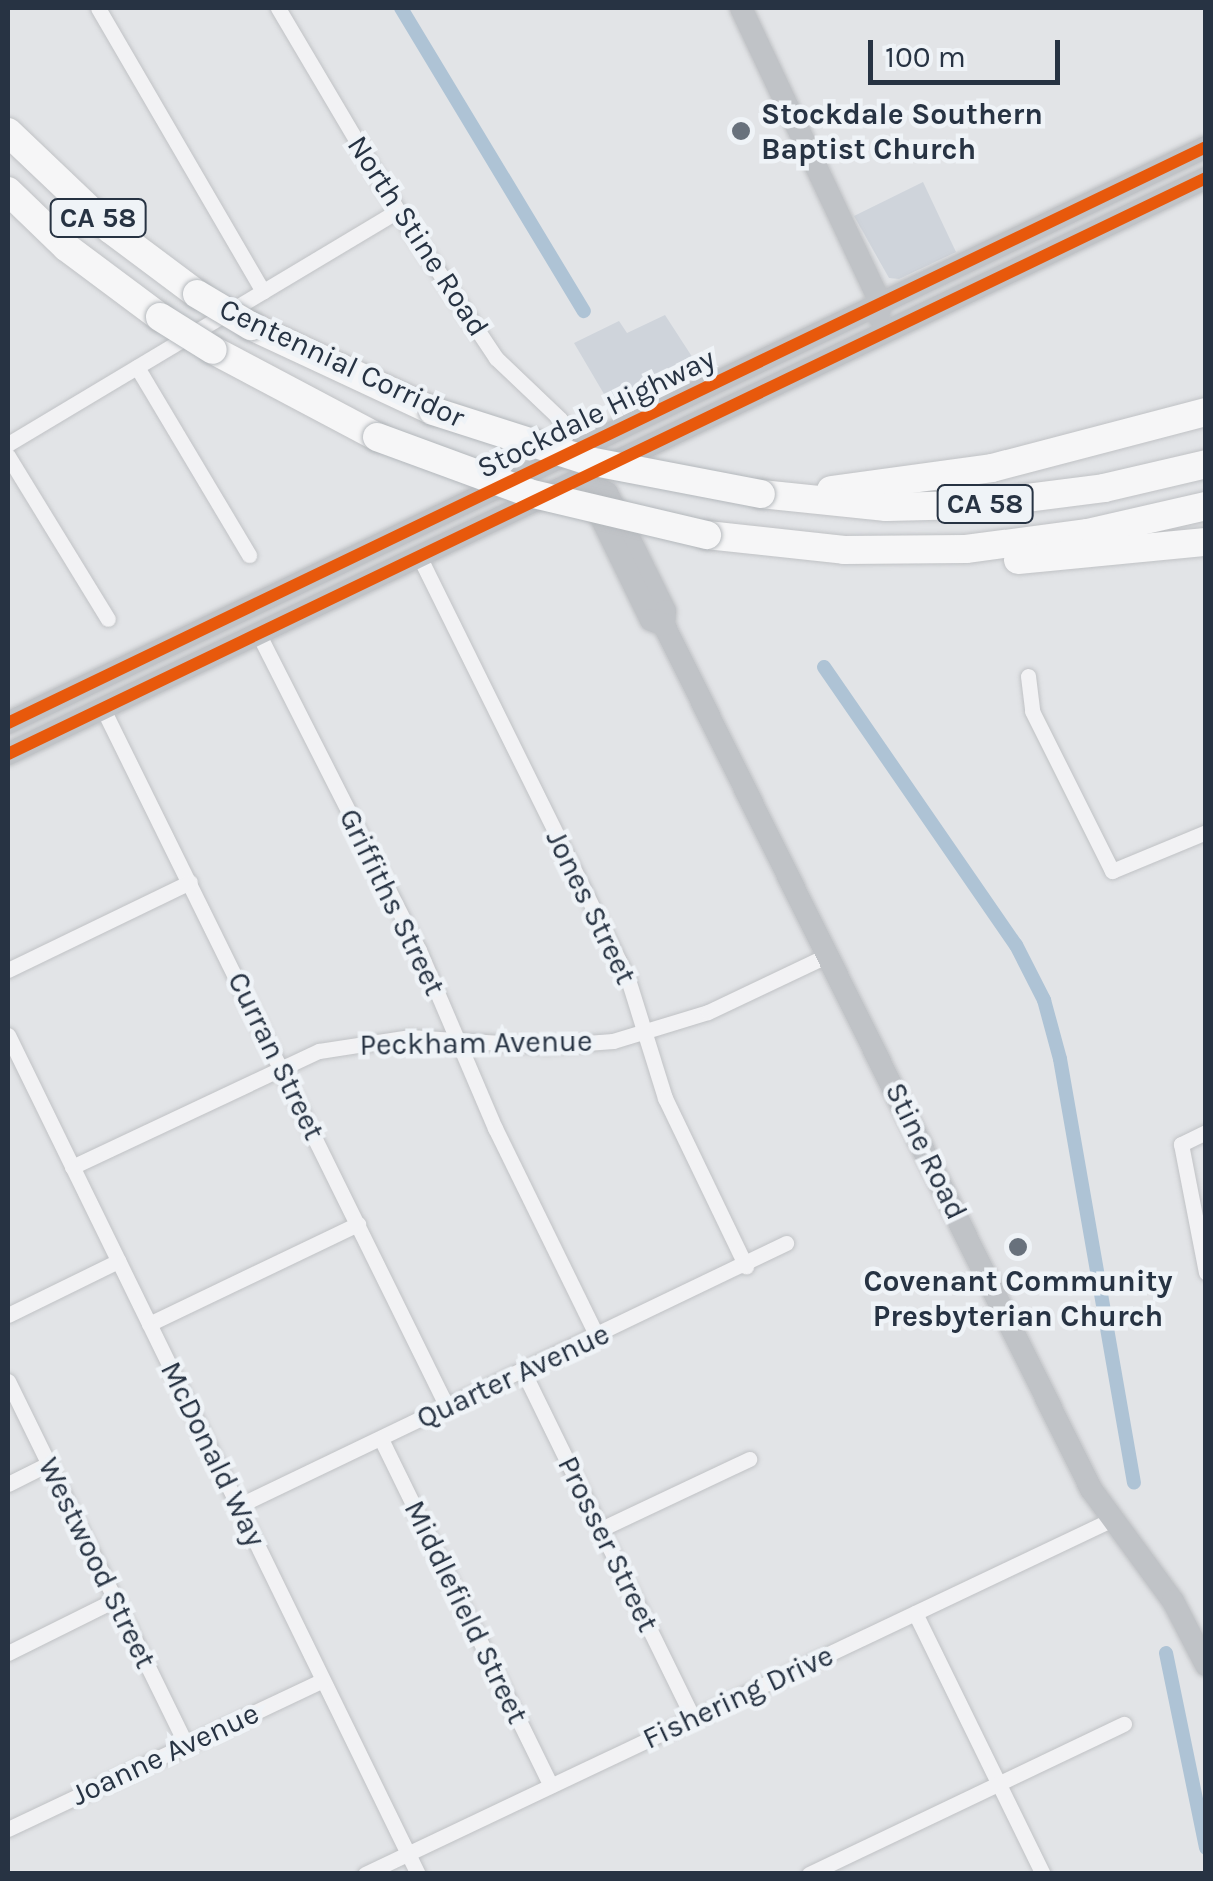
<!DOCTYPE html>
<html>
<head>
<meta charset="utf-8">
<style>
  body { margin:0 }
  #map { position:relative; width:1213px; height:1881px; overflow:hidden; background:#e2e4e7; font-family:Karla,sans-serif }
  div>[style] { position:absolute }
  .built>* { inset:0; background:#cfd4db }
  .canal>* { height:14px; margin:-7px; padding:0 7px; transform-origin:7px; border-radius:7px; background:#aec3d5 }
  .roads { filter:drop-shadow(0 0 2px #c0c2c5) drop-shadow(0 0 2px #c0c2c5) }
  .street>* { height:15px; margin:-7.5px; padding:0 7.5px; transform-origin:7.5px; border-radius:7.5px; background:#f2f2f4 }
  .secondary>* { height:22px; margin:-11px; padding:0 11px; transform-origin:11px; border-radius:11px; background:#c0c3c7 }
  .highway>* { height:28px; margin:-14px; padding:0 14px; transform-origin:14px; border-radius:14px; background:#f6f6f7 }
  .bridges { filter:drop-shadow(0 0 2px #b4b8bc) drop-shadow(0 0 2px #b4b8bc) }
  .highway-bridge>* { height:28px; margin:-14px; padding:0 14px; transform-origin:14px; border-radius:14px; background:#f6f6f7 }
  .cycleway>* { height:12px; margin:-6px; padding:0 6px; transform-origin:6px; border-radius:6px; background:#e8590c }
  .dots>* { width:28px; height:28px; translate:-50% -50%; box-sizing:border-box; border:5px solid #eff3f7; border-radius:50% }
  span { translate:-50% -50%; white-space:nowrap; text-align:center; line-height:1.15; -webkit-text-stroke:9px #eff3f7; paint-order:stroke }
  .shield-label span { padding:2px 8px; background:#eff3f7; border:2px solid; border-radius:8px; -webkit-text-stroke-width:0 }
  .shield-label { font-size:28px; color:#273343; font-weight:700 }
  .poi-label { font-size:30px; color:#273343; font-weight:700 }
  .left { translate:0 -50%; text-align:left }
  .street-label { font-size:30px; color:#273343 }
  .frame { position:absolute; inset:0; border:10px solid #273343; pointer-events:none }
  .scale { position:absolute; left:868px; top:40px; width:192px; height:45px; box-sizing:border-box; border:5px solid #273343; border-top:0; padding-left:12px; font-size:30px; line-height:35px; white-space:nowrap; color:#273343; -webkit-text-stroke:8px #eff3f7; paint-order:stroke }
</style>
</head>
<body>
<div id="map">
  <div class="built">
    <i style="clip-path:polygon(923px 182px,956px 252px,899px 279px,889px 278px,854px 216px)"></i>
    <i style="clip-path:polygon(665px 315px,700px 369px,614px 411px,574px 343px,619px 321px,627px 333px)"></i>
  </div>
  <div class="canal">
    <i style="left:401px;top:8px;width:354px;rotate:58.9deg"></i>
    <i style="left:824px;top:667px;width:338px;rotate:55.4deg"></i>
    <i style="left:1016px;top:945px;width:62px;rotate:63deg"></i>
    <i style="left:1044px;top:1000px;width:61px;rotate:74.8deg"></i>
    <i style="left:1060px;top:1059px;width:430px;rotate:80.1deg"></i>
    <i style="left:1166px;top:1653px;width:199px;rotate:78.4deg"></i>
  </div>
  <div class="roads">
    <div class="street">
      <i style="left:98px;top:8px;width:328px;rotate:59.8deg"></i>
      <i style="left:278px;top:8px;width:236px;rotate:59.4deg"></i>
      <i style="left:398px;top:211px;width:177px;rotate:56.3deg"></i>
      <i style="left:496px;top:358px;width:88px;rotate:43.6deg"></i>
      <i style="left:560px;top:419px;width:35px;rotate:59deg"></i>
      <i style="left:137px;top:367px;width:219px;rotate:59.2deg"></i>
      <i style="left:8px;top:444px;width:454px;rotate:-30.9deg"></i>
      <i style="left:8px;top:456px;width:191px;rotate:58.5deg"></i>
      <i style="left:419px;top:556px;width:469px;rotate:63.7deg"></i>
      <i style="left:627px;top:976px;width:128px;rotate:72.7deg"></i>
      <i style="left:665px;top:1098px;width:187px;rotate:64.3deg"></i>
      <i style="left:258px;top:633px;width:356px;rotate:63.1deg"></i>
      <i style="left:419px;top:950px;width:194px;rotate:66.9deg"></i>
      <i style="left:495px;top:1128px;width:232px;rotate:63.9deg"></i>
      <i style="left:1028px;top:676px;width:35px;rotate:83deg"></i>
      <i style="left:1032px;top:711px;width:179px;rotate:63.4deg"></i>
      <i style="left:1112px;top:871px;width:102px;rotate:-22.5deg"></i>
      <i style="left:102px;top:707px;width:780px;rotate:63.76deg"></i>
      <i style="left:8px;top:970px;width:202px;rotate:-25.8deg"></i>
      <i style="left:8px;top:1035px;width:934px;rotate:63.96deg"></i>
      <i style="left:1206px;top:1132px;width:28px;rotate:154deg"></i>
      <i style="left:1181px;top:1144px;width:131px;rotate:79deg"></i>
      <i style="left:72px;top:1167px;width:273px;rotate:-25.2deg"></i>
      <i style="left:319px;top:1051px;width:91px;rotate:-8.8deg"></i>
      <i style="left:409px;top:1037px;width:138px;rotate:3.7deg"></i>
      <i style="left:547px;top:1046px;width:66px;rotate:-4.3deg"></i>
      <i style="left:613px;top:1041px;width:99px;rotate:-17deg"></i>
      <i style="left:708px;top:1012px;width:135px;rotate:-25.4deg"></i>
      <i style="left:8px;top:1315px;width:123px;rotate:-26.1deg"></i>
      <i style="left:149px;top:1324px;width:232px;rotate:-25.6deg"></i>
      <i style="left:523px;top:1371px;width:386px;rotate:63.9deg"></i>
      <i style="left:8px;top:1381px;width:405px;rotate:63.9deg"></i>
      <i style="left:381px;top:1439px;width:386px;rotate:63.9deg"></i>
      <i style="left:8px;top:1484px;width:45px;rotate:-26.6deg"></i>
      <i style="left:238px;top:1506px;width:608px;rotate:-25.64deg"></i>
      <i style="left:601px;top:1529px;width:164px;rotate:-25.3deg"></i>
      <i style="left:915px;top:1613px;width:291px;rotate:63.9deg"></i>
      <i style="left:8px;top:1653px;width:119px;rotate:-26.4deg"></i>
      <i style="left:8px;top:1829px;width:348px;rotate:-25.3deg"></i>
      <i style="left:365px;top:1874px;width:826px;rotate:-25.39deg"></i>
      <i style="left:809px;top:1874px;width:349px;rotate:-25.5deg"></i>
    </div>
    <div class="secondary">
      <i style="left:741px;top:8px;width:327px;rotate:64.7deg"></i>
      <i style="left:881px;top:304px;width:12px;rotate:104deg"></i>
      <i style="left:578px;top:449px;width:43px;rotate:64deg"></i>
      <i style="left:597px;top:488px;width:11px;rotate:27deg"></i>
      <i style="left:607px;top:493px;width:131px;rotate:63.8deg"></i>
      <i style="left:665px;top:611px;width:14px;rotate:94deg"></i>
      <i style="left:664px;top:625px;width:964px;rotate:63.7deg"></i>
      <i style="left:1091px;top:1489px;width:139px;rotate:53.8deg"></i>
      <i style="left:1173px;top:1601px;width:72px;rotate:62.7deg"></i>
      <i style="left:593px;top:501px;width:132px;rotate:64deg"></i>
      <i style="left:651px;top:620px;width:14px;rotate:21deg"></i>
      <i style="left:8px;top:723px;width:1329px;rotate:-25.68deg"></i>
      <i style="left:8px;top:754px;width:1329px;rotate:-25.68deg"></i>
    </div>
    <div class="highway">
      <i style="left:8px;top:132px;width:141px;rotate:43.6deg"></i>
      <i style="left:110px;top:229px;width:109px;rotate:36.8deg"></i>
      <i style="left:8px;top:191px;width:81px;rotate:44deg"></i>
      <i style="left:66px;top:247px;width:117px;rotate:36.7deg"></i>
      <i style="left:251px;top:326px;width:201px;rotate:25deg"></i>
      <i style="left:213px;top:350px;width:186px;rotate:27.9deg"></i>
      <i style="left:831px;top:490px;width:162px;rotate:-7.8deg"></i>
      <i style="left:992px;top:468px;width:221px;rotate:-14.7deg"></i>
      <i style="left:761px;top:494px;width:126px;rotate:5.9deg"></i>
      <i style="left:886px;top:507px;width:86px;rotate:-1.3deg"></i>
      <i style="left:972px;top:505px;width:133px;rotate:-7.3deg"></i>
      <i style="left:1104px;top:488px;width:105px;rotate:-13.2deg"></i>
      <i style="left:707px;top:535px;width:138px;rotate:6.2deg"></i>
      <i style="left:844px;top:550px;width:122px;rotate:-0.5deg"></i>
      <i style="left:966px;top:549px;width:123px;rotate:-7.5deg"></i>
      <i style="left:1088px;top:533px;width:121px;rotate:-12.9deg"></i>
      <i style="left:1018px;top:560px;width:189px;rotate:-5.5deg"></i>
    </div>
  </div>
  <div class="bridges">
    <div class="highway-bridge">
      <i style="left:197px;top:294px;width:63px;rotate:30.7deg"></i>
      <i style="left:160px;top:317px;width:62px;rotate:31.9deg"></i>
      <i style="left:433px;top:411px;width:164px;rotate:17.8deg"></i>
      <i style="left:589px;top:461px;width:175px;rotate:10.9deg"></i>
      <i style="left:377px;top:437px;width:162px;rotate:20.2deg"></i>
      <i style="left:529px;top:493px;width:183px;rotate:13.3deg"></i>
    </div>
  </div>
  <div class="cycleway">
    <i style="left:8px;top:723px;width:1329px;rotate:-25.68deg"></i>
    <i style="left:8px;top:754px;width:1329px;rotate:-25.68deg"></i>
  </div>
  <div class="dots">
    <i style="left:741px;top:131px;background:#68717c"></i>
    <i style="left:1018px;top:1247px;background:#68717c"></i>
  </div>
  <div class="shield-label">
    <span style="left:98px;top:218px">CA 58</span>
    <span style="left:985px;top:504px">CA 58</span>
  </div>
  <div class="poi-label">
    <span class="left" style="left:761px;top:131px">Stockdale Southern<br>Baptist Church</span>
    <span style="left:1018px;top:1298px">Covenant Community<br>Presbyterian Church</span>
  </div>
  <div class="street-label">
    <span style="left:418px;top:236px;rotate:57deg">North Stine Road</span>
    <span style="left:342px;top:363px;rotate:25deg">Centennial Corridor</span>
    <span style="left:596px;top:413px;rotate:-26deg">Stockdale Highway</span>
    <span style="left:392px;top:902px;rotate:64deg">Griffiths Street</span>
    <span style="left:591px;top:907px;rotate:64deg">Jones Street</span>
    <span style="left:476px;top:1043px;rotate:-1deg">Peckham Avenue</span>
    <span style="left:276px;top:1056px;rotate:64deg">Curran Street</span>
    <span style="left:926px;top:1151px;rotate:64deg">Stine Road</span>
    <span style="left:513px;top:1376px;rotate:-25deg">Quarter Avenue</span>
    <span style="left:213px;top:1454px;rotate:64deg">McDonald Way</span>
    <span style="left:608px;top:1544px;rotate:64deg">Prosser Street</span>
    <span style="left:97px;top:1563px;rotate:64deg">Westwood Street</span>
    <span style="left:466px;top:1612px;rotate:64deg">Middlefield Street</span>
    <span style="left:738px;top:1697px;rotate:-25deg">Fishering Drive</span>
    <span style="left:165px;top:1754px;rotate:-25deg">Joanne Avenue</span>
  </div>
  <div class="frame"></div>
  <div class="scale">100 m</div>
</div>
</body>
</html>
